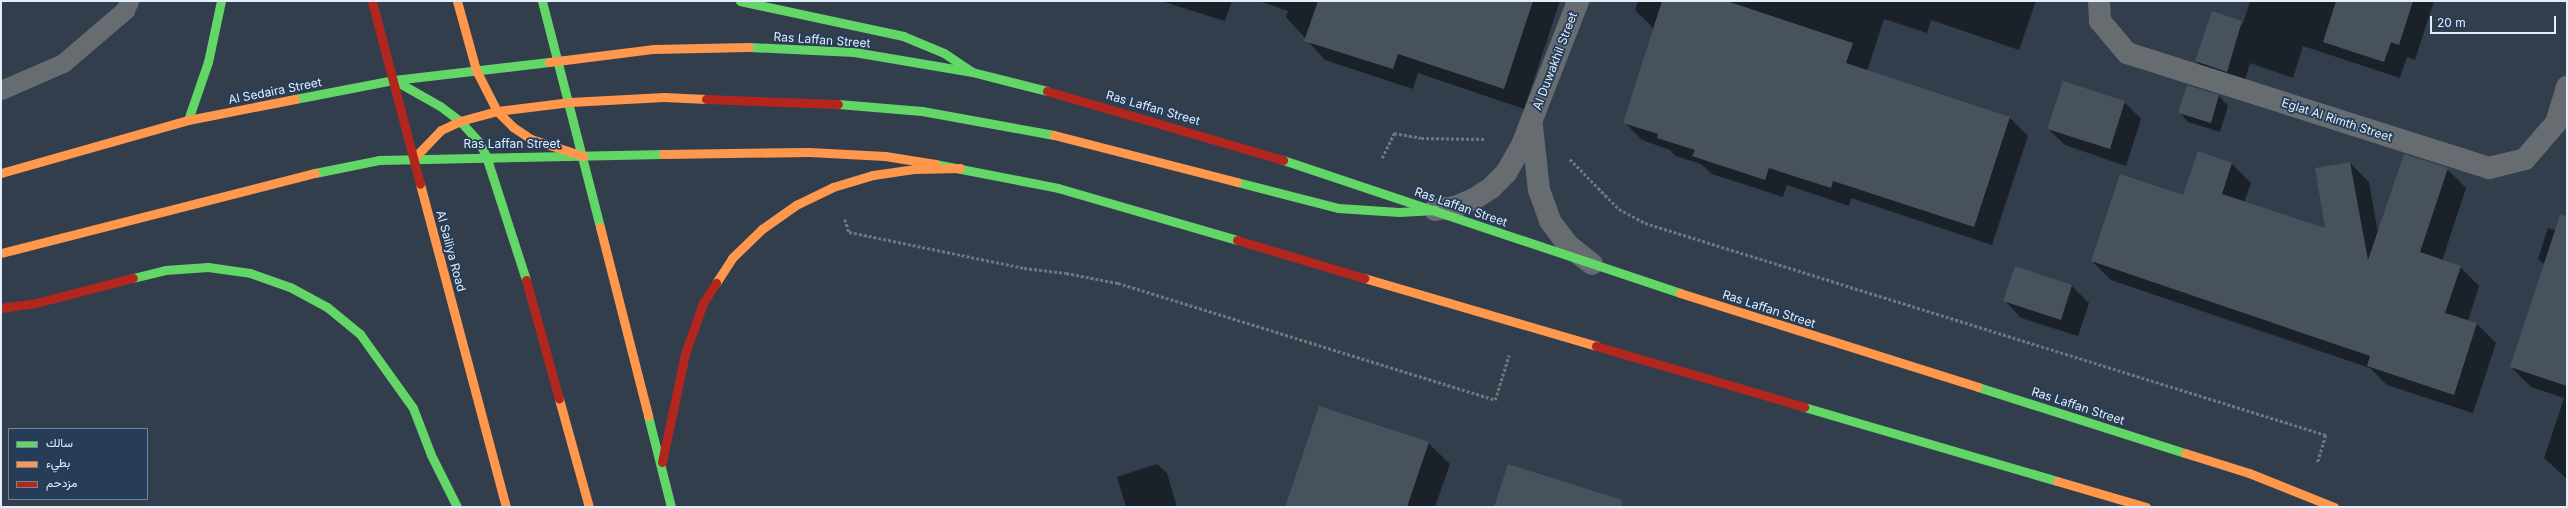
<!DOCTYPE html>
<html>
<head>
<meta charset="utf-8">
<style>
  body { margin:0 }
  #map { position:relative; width:2568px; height:508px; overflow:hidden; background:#323e4c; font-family:Inter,Vazirmatn,sans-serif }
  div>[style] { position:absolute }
  .shadow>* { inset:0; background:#0007 }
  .building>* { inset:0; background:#48525d }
  .path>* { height:2.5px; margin-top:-1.25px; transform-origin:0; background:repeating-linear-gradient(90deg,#70767c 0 3px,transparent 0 5px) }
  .lane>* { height:19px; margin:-9.5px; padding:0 9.5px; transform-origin:9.5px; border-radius:9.5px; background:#676c71 }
  .street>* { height:22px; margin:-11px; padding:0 11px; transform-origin:11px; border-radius:11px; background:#676c71 }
  .fast>* { height:9px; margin:-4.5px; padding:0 4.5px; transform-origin:4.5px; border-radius:4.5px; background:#63d668 }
  .slow>* { height:9px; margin:-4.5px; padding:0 4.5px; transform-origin:4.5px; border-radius:4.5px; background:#ff974d }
  .jam>* { height:9px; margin:-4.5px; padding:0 4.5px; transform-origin:4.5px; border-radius:4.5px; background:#b3261e }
  span { translate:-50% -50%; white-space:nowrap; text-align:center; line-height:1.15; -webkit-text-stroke:3.5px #273d57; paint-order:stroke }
  .street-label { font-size:12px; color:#e0eefe }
  .frame { position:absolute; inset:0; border:2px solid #e0eefe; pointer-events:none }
  .legend { position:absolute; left:8px; top:428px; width:140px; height:72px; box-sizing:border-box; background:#273d57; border:1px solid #71849a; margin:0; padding:5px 7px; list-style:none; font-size:12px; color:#e0eefe }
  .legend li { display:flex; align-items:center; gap:8px; height:20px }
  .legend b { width:20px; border:1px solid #71849a }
  .scale { position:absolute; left:2430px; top:16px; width:126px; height:18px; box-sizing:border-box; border:2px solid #e0eefe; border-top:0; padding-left:5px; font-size:12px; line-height:14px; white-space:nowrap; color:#e0eefe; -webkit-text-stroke:3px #273d57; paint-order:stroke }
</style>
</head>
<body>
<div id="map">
  <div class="shadow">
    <i style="clip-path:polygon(1161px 1px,1232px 1px,1225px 21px)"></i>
    <i style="clip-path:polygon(1259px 1px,1560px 1px,1524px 109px,1418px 73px,1413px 89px,1325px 60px,1286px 17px,1288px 11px)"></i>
    <i style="clip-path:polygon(1638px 1px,2036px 1px,2019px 50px,1931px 20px,1927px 33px,1884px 19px,1867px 71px,2010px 118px,2028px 136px,1992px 245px,1851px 198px,1849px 206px,1787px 185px,1783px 197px,1712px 174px,1701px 164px,1676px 156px,1670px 150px,1642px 140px,1624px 122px,1654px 29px,1635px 10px)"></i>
    <i style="clip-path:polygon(2250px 1px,2434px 1px,2415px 60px,2407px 57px,2400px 78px,2303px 46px,2293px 78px,2250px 63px,2243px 87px,2212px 77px,2196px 61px,2243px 23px)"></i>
    <i style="clip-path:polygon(2188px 86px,2219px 96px,2228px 106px,2220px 132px,2188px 122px,2179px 112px)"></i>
    <i style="clip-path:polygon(2124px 102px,2141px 119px,2126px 166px,2065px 145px,2048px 129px)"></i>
    <i style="clip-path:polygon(2350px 163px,2369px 182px,2378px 233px,2447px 169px,2466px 188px,2442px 261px,2460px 267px,2479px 286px,2468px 321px,2477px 324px,2496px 343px,2473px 413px,2387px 385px,2370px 368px,2111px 280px,2092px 261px,2232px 164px,2251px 183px,2244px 203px,2326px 230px)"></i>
    <i style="clip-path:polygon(2548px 228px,2567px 234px,2567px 479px,2544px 458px,2564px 398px,2531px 387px,2511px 367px,2545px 265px,2538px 259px)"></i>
    <i style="clip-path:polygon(2016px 267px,2072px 286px,2089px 303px,2078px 336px,2021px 318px,2005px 301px)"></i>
    <i style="clip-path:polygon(1428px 443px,1450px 464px,1435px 507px,1286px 507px)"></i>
    <i style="clip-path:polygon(1157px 464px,1167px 473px,1177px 507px,1126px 507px,1117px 477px)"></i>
  </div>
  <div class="building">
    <i style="clip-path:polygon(1318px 1px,1533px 1px,1504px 89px,1398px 54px,1393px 69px,1304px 41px)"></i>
    <i style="clip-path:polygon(1662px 1px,1727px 1px,1853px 43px,1846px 63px,2010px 117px,1974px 227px,1833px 181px,1831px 188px,1769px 168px,1765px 180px,1692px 156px,1695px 150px,1657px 138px,1658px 134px,1623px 123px)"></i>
    <i style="clip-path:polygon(2336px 1px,2413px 1px,2399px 45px,2391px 42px,2384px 62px,2323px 42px)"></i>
    <i style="clip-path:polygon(2212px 11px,2242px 21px,2227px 72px,2195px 61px)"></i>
    <i style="clip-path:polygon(2063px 81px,2125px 101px,2110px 149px,2047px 129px)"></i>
    <i style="clip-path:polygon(2187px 85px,2219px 95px,2211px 123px,2178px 113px)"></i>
    <i style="clip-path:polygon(2198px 151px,2232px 163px,2222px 194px,2325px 228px,2315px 168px,2350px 162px,2368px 260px,2404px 154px,2448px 168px,2420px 252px,2461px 266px,2445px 313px,2477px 323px,2454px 395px,2367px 366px,2370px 356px,2091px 261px,2120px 174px,2183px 195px)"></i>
    <i style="clip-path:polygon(2560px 215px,2567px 216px,2567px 386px,2510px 367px)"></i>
    <i style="clip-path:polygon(2015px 266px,2072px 285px,2061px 320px,2003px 301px)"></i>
    <i style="clip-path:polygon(1319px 406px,1429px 442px,1407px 507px,1285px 507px)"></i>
    <i style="clip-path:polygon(1508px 464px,1622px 500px,1621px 507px,1494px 507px)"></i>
  </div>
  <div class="path">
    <i style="left:1382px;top:158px;width:28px;rotate:-64deg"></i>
    <i style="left:1394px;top:133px;width:27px;rotate:10deg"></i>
    <i style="left:1421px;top:138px;width:64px;rotate:0.9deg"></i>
    <i style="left:1570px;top:159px;width:70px;rotate:45.6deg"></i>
    <i style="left:1619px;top:209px;width:30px;rotate:28deg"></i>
    <i style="left:1645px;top:223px;width:713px;rotate:17.29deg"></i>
    <i style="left:2326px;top:435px;width:30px;rotate:107deg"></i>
    <i style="left:845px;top:219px;width:14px;rotate:73deg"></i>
    <i style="left:849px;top:232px;width:179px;rotate:11.6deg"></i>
    <i style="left:1024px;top:268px;width:42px;rotate:6.8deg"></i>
    <i style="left:1066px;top:273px;width:53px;rotate:10.9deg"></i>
    <i style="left:1118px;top:283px;width:395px;rotate:17.2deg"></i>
    <i style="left:1495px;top:400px;width:47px;rotate:-72.7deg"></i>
  </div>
  <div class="lane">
    <i style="left:1px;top:90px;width:68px;rotate:-23.5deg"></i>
    <i style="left:63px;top:63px;width:82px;rotate:-40.5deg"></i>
    <i style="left:125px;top:10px;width:10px;rotate:-66deg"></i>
  </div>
  <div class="street">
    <i style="left:2099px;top:1px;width:20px;rotate:87deg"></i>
    <i style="left:2100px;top:21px;width:42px;rotate:49.8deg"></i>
    <i style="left:2127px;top:53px;width:380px;rotate:17.6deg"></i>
    <i style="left:2489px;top:168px;width:37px;rotate:-14deg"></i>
    <i style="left:2525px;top:159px;width:48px;rotate:-49.3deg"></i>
    <i style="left:2556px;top:123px;width:38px;rotate:-73deg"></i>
    <i style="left:1532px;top:126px;width:64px;rotate:83.8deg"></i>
    <i style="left:1539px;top:190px;width:33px;rotate:70deg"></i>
    <i style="left:1550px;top:221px;width:31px;rotate:53deg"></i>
    <i style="left:1569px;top:246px;width:29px;rotate:38deg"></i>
    <i style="left:1435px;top:210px;width:20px;rotate:-9deg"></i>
    <i style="left:1455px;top:207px;width:21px;rotate:-23deg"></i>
    <i style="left:1474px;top:199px;width:20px;rotate:-33deg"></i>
    <i style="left:1491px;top:188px;width:21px;rotate:-45deg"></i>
    <i style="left:1506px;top:173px;width:32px;rotate:-60deg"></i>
    <i style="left:1522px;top:145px;width:155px;rotate:-68.7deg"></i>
  </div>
  <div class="fast">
    <i style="left:542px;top:1px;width:233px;rotate:75.6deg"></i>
    <i style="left:740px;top:1px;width:167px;rotate:12.1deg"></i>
    <i style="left:903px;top:36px;width:44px;rotate:22.5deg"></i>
    <i style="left:944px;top:53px;width:34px;rotate:34deg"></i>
    <i style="left:749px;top:47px;width:105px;rotate:2.7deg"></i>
    <i style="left:854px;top:52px;width:120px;rotate:9.6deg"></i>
    <i style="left:972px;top:72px;width:77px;rotate:14.2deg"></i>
    <i style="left:394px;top:80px;width:53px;rotate:29.5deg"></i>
    <i style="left:440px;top:106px;width:25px;rotate:37deg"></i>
    <i style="left:460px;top:121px;width:28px;rotate:48deg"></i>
    <i style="left:479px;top:142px;width:16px;rotate:63deg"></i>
    <i style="left:486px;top:156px;width:130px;rotate:72.1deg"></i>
    <i style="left:295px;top:99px;width:101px;rotate:-10.9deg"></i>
    <i style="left:394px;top:80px;width:156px;rotate:-6.6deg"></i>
    <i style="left:838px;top:104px;width:84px;rotate:4.8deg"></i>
    <i style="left:922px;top:111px;width:134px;rotate:10.3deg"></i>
    <i style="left:188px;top:120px;width:61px;rotate:-71deg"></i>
    <i style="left:208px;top:62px;width:62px;rotate:-78deg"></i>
    <i style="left:1283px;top:160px;width:419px;rotate:18.5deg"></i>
    <i style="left:935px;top:164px;width:125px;rotate:11deg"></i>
    <i style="left:1058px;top:188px;width:186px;rotate:16.2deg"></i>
    <i style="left:315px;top:173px;width:65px;rotate:-11.5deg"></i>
    <i style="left:379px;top:160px;width:284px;rotate:-1.2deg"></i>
    <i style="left:1237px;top:182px;width:104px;rotate:14.4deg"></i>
    <i style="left:1338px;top:208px;width:61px;rotate:3.8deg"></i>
    <i style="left:1399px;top:212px;width:36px;rotate:-3deg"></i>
    <i style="left:133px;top:278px;width:33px;rotate:-14deg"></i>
    <i style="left:165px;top:270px;width:43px;rotate:-4deg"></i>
    <i style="left:208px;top:267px;width:42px;rotate:8.1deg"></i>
    <i style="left:250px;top:273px;width:42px;rotate:19.3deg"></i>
    <i style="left:290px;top:287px;width:42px;rotate:28.4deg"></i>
    <i style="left:327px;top:307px;width:43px;rotate:39.3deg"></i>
    <i style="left:360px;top:334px;width:91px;rotate:54.4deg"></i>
    <i style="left:413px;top:408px;width:50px;rotate:69deg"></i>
    <i style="left:431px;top:455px;width:58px;rotate:63.4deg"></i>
    <i style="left:1978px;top:387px;width:217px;rotate:17.7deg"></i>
    <i style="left:1804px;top:407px;width:264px;rotate:16.3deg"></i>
    <i style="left:648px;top:416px;width:94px;rotate:75.8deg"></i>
  </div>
  <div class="slow">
    <i style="left:457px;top:1px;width:72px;rotate:74.6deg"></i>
    <i style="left:476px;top:70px;width:46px;rotate:62.9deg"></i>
    <i style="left:497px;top:111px;width:23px;rotate:45deg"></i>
    <i style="left:513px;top:127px;width:22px;rotate:34deg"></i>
    <i style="left:531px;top:139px;width:55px;rotate:18.1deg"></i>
    <i style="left:549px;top:62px;width:106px;rotate:-7.1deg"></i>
    <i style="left:654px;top:49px;width:95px;rotate:-1.2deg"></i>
    <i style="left:1054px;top:135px;width:189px;rotate:14.4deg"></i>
    <i style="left:663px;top:154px;width:146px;rotate:-0.8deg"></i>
    <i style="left:809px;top:152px;width:76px;rotate:3deg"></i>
    <i style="left:885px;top:156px;width:51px;rotate:9.1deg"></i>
    <i style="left:414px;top:158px;width:39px;rotate:-46deg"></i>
    <i style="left:441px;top:130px;width:21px;rotate:-25deg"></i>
    <i style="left:460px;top:121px;width:38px;rotate:-15deg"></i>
    <i style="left:497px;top:111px;width:74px;rotate:-7deg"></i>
    <i style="left:570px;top:102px;width:94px;rotate:-3deg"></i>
    <i style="left:664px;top:97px;width:42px;rotate:2.7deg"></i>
    <i style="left:1px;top:173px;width:194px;rotate:-15.8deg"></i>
    <i style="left:188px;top:120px;width:109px;rotate:-11.1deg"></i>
    <i style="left:420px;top:184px;width:334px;rotate:75.1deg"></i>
    <i style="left:600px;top:227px;width:195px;rotate:75.7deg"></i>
    <i style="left:1px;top:253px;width:324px;rotate:-14.3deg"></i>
    <i style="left:1364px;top:278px;width:242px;rotate:16.3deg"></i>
    <i style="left:716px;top:283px;width:30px;rotate:-57deg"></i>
    <i style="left:732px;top:258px;width:42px;rotate:-44deg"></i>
    <i style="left:762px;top:229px;width:42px;rotate:-35.2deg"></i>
    <i style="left:796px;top:205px;width:41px;rotate:-25.9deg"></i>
    <i style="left:833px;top:187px;width:42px;rotate:-16.7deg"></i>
    <i style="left:873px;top:175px;width:41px;rotate:-8.3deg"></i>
    <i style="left:914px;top:169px;width:46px;rotate:-1.2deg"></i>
    <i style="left:1680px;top:293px;width:312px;rotate:17.5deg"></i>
    <i style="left:559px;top:399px;width:112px;rotate:74.5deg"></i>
    <i style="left:2185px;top:453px;width:67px;rotate:17.4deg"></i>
    <i style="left:2249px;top:473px;width:92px;rotate:21.8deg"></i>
    <i style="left:2057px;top:481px;width:93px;rotate:16.3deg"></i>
  </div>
  <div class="jam">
    <i style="left:372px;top:1px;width:189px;rotate:75.3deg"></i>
    <i style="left:1047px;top:91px;width:246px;rotate:16.3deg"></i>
    <i style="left:706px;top:99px;width:132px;rotate:2.2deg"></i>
    <i style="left:1237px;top:240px;width:133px;rotate:16.7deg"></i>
    <i style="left:526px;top:280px;width:123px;rotate:74.5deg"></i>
    <i style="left:1px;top:308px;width:35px;rotate:-8deg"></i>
    <i style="left:36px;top:303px;width:100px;rotate:-14.5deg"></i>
    <i style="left:1596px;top:346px;width:217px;rotate:16.3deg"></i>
    <i style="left:662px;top:462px;width:110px;rotate:-78deg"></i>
    <i style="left:685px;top:354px;width:54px;rotate:-70.6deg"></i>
    <i style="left:703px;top:303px;width:24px;rotate:-57deg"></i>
  </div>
  <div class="street-label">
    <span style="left:822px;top:40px;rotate:4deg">Ras Laffan Street</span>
    <span style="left:1555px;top:61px;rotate:-69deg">Al Duwakhil Street</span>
    <span style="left:275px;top:91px;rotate:-11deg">Al Sedaira Street</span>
    <span style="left:1153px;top:108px;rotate:16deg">Ras Laffan Street</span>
    <span style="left:2337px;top:120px;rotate:18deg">Eglat Al Rimth Street</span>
    <span style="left:512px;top:144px">Ras Laffan Street</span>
    <span style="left:1461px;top:207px;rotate:19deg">Ras Laffan Street</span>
    <span style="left:451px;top:251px;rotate:75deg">Al Sailiya Road</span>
    <span style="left:1769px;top:309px;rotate:18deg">Ras Laffan Street</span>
    <span style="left:2078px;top:406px;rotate:18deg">Ras Laffan Street</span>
  </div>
  <div class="frame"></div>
  <ul class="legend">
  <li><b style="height:5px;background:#63d668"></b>سالك</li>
  <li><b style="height:5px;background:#ff974d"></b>بطيء</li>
  <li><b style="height:5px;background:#b3261e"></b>مزدحم</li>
  </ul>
  <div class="scale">20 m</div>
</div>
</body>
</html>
